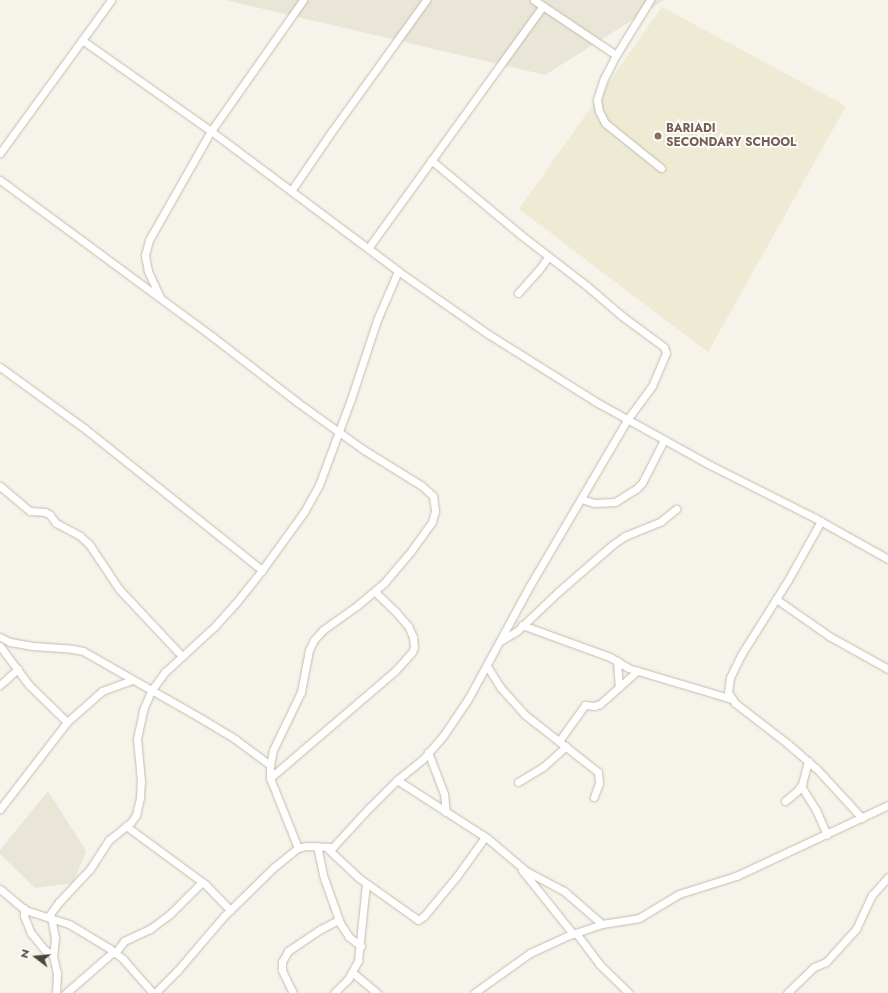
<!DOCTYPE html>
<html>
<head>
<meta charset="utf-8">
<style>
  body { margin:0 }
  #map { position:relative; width:888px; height:993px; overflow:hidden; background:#f5f3ea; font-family:Jost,sans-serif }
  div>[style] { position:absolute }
  .residential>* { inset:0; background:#e9e6d8 }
  .education>* { inset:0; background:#efead4 }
  .roads { filter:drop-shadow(0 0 1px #c1bcac) drop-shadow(0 0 1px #c1bcac) }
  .minor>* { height:7px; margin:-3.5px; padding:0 3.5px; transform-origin:3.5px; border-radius:3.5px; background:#fff }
  .dots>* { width:11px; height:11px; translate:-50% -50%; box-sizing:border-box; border:2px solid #fff; border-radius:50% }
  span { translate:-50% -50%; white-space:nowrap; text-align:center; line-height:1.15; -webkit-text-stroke:3.5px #fff; paint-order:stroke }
  .education-label { font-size:12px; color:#785e54; font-weight:700 }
  .left { translate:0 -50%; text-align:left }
  .north { position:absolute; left:16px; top:937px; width:40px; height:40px; -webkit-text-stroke:3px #fff; paint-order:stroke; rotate:286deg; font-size:11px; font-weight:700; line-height:16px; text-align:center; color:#4a4538 }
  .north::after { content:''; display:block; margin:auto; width:14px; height:18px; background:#4a4538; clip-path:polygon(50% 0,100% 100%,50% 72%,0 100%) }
</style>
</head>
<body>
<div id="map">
  <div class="residential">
    <i style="clip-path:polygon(225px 0,664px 0,545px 75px)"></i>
    <i style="clip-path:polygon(48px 791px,86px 851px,73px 883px,35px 888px,0 854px,0 850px)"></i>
  </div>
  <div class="education">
    <i style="clip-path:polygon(662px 7px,846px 106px,708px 352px,519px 209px)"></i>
  </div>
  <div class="roads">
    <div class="minor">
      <i style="left:534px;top:0;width:99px;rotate:33.9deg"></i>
      <i style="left:650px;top:0;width:65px;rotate:121.7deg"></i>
      <i style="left:616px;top:55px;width:29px;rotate:117deg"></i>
      <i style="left:603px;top:81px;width:20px;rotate:108deg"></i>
      <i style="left:597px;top:100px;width:11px;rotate:80deg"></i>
      <i style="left:599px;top:111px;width:13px;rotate:63deg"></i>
      <i style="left:605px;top:123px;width:72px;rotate:38.8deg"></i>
      <i style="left:82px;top:40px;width:158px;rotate:35.2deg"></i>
      <i style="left:211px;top:131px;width:234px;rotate:36.8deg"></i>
      <i style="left:398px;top:271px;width:110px;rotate:35deg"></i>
      <i style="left:488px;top:334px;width:130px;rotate:32.1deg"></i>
      <i style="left:598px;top:403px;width:128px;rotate:29deg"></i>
      <i style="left:710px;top:465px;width:118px;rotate:26.8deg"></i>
      <i style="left:815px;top:518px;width:84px;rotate:29.3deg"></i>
      <i style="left:0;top:153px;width:189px;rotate:-54deg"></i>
      <i style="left:0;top:180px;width:265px;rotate:36.4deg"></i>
      <i style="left:213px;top:337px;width:106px;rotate:37.7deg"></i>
      <i style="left:297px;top:402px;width:82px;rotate:35.6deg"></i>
      <i style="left:364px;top:450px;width:68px;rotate:31.8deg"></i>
      <i style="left:422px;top:486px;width:15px;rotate:42deg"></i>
      <i style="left:433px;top:496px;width:15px;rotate:82deg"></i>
      <i style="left:435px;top:511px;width:11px;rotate:105deg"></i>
      <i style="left:432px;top:522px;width:34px;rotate:126deg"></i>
      <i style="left:412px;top:550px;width:43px;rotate:130.3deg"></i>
      <i style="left:384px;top:583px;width:34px;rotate:140deg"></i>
      <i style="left:358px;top:605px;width:43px;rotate:144.5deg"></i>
      <i style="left:323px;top:630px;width:13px;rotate:132deg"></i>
      <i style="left:314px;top:640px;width:11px;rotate:117deg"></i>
      <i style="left:309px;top:650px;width:43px;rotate:100.8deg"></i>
      <i style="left:301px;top:692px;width:64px;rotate:115.8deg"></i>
      <i style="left:273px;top:750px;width:15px;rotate:101deg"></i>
      <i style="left:270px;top:765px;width:13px;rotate:90deg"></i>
      <i style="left:270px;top:778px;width:75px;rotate:68.2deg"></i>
      <i style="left:291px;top:191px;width:73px;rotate:-55.7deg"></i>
      <i style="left:332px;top:131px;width:161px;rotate:-54.3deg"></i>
      <i style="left:369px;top:247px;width:297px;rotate:-54.2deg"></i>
      <i style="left:518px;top:293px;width:30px;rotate:-48deg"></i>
      <i style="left:538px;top:271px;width:17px;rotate:-54deg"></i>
      <i style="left:160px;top:297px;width:29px;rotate:-115deg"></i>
      <i style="left:148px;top:271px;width:16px;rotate:-101deg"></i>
      <i style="left:145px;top:255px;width:16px;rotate:-75deg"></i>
      <i style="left:149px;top:240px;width:125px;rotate:-60.4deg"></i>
      <i style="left:211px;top:131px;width:160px;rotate:-54.9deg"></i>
      <i style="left:0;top:367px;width:104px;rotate:36deg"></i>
      <i style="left:84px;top:428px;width:228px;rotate:38.6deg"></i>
      <i style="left:0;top:486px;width:39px;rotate:40deg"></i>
      <i style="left:30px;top:511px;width:15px;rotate:4deg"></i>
      <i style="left:45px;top:512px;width:6px;rotate:31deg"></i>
      <i style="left:50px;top:515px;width:10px;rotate:53deg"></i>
      <i style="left:56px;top:523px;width:27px;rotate:28deg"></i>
      <i style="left:80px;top:536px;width:12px;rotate:42deg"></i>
      <i style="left:89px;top:544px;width:54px;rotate:56.3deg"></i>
      <i style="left:119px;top:589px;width:92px;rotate:46.8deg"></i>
      <i style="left:581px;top:499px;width:14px;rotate:17deg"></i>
      <i style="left:594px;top:503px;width:21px;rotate:-3deg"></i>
      <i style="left:615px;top:502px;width:25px;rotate:-32deg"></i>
      <i style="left:636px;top:489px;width:8px;rotate:-45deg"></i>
      <i style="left:642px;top:483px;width:48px;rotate:-62.9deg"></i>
      <i style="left:821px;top:521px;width:68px;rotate:119.2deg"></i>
      <i style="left:788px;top:580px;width:89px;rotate:122.1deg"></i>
      <i style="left:741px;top:655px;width:25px;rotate:116deg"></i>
      <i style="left:730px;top:678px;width:14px;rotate:98deg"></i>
      <i style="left:728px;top:692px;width:13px;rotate:58deg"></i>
      <i style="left:735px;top:703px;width:67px;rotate:37.7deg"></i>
      <i style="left:788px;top:744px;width:37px;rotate:41deg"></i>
      <i style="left:816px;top:768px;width:68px;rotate:47.4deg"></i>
      <i style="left:776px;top:599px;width:65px;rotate:34.9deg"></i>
      <i style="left:829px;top:636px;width:68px;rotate:29.2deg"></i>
      <i style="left:522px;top:625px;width:94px;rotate:20deg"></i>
      <i style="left:610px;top:657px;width:21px;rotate:31deg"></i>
      <i style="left:628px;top:668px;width:109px;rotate:16.6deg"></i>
      <i style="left:0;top:637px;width:11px;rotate:27deg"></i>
      <i style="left:10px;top:642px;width:23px;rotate:10deg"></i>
      <i style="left:33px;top:646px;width:39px;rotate:4deg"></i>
      <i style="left:72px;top:649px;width:11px;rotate:10deg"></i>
      <i style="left:83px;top:651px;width:137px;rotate:29.7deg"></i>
      <i style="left:202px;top:719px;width:39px;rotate:31deg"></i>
      <i style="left:235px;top:739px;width:44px;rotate:36.6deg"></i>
      <i style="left:502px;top:640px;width:17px;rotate:-31deg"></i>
      <i style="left:517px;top:631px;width:57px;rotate:-43.6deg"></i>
      <i style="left:558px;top:592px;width:72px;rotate:-41deg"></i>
      <i style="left:612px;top:545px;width:16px;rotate:-35deg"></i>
      <i style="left:625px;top:536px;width:38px;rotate:-22deg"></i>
      <i style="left:660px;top:522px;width:21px;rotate:-39deg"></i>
      <i style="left:0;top:646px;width:49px;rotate:53.4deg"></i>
      <i style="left:29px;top:685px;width:53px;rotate:44.2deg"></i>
      <i style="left:617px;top:661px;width:26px;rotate:86deg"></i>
      <i style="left:487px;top:666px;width:25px;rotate:58deg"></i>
      <i style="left:500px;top:687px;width:36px;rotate:48deg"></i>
      <i style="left:524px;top:714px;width:94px;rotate:38.1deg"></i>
      <i style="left:598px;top:772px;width:11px;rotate:85deg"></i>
      <i style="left:599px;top:783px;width:15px;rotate:110deg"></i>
      <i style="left:0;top:685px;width:24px;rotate:-42deg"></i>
      <i style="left:559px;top:741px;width:44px;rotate:-54.2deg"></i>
      <i style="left:585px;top:705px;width:9px;rotate:6deg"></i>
      <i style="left:594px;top:706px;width:6px;rotate:-18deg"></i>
      <i style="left:600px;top:704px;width:50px;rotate:-41.7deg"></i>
      <i style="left:428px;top:752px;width:45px;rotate:69.1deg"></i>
      <i style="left:444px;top:794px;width:18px;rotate:84deg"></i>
      <i style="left:270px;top:778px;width:165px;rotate:-40.6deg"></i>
      <i style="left:395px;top:671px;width:25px;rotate:-48deg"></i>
      <i style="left:412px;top:652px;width:5px;rotate:-68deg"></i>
      <i style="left:414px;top:647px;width:10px;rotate:-96deg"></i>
      <i style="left:413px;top:637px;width:12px;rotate:-114deg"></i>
      <i style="left:408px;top:626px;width:18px;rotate:-131deg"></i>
      <i style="left:396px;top:612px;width:30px;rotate:-136deg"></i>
      <i style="left:397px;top:780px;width:107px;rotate:32.8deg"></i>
      <i style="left:487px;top:838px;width:51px;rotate:40.2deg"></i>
      <i style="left:526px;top:871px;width:43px;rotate:27.8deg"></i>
      <i style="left:564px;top:891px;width:50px;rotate:41deg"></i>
      <i style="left:518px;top:782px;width:29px;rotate:-31deg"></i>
      <i style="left:543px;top:767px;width:31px;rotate:-42deg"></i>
      <i style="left:801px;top:786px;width:28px;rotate:58deg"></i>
      <i style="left:816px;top:810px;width:27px;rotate:66deg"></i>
      <i style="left:785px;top:801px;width:16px;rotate:-40deg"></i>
      <i style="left:797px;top:791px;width:9px;rotate:-54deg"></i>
      <i style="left:802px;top:784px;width:24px;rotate:-75deg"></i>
      <i style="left:0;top:809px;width:110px;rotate:-52.4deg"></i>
      <i style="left:67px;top:722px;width:47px;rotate:-41.5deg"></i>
      <i style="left:102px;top:691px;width:32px;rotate:-20deg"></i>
      <i style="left:126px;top:826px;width:98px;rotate:36.3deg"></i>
      <i style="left:205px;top:884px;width:36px;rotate:46deg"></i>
      <i style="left:317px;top:846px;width:33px;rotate:78deg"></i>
      <i style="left:324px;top:878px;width:48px;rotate:70.4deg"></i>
      <i style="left:340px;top:923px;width:17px;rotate:57deg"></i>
      <i style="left:349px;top:937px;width:15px;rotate:37deg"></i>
      <i style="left:327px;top:848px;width:44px;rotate:43.2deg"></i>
      <i style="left:359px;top:878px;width:72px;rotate:35.4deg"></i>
      <i style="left:418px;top:920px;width:7px;rotate:-34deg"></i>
      <i style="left:424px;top:916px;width:52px;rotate:-50.5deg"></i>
      <i style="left:457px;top:876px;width:48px;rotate:-54.3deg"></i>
      <i style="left:522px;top:870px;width:82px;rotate:51.4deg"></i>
      <i style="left:0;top:889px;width:33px;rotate:40deg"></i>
      <i style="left:25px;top:910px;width:46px;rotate:17.7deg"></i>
      <i style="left:69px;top:924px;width:47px;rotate:31deg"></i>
      <i style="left:109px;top:948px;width:18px;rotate:38deg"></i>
      <i style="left:123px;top:959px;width:45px;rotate:48.6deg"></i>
      <i style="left:24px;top:908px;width:8px;rotate:90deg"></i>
      <i style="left:24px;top:916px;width:18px;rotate:68deg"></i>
      <i style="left:31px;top:933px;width:22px;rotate:51deg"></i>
      <i style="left:45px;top:950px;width:9px;rotate:32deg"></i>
      <i style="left:48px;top:917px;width:19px;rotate:-54deg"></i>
      <i style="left:59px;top:902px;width:45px;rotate:-46.8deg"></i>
      <i style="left:90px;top:869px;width:35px;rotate:-57deg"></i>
      <i style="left:109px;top:840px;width:28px;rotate:-39deg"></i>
      <i style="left:131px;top:822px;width:9px;rotate:-54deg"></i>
      <i style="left:136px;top:815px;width:17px;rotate:-77deg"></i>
      <i style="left:140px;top:798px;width:17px;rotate:-87deg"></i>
      <i style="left:141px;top:781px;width:42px;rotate:-95.4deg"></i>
      <i style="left:137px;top:739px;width:30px;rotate:-78deg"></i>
      <i style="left:143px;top:710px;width:21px;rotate:-67deg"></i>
      <i style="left:151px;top:691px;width:24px;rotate:-54deg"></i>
      <i style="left:165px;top:672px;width:68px;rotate:-42.6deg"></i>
      <i style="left:215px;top:626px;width:30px;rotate:-48deg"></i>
      <i style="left:235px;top:604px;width:43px;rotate:-51.5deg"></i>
      <i style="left:262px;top:570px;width:72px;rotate:-54.1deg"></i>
      <i style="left:304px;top:512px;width:31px;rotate:-61deg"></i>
      <i style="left:319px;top:485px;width:92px;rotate:-69.6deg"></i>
      <i style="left:351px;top:399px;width:83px;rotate:-71.8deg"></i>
      <i style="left:377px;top:320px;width:53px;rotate:-66.8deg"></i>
      <i style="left:51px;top:917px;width:21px;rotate:79deg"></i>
      <i style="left:55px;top:938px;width:18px;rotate:96deg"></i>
      <i style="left:53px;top:956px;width:17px;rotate:77deg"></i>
      <i style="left:57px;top:973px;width:20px;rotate:93deg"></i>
      <i style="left:576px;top:933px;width:39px;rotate:53deg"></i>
      <i style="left:599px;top:964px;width:42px;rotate:44deg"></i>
      <i style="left:115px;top:953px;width:15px;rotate:-53deg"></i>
      <i style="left:124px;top:941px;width:29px;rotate:-25deg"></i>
      <i style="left:150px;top:929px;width:25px;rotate:-37deg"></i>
      <i style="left:170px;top:914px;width:45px;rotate:-45deg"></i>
      <i style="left:352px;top:972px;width:33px;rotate:40deg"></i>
      <i style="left:66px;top:993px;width:62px;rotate:-41.1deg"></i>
      <i style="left:155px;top:993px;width:31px;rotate:-45deg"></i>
      <i style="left:177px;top:971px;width:72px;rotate:-49.5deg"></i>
      <i style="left:224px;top:916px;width:69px;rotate:-44.4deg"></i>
      <i style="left:273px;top:868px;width:32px;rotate:-39deg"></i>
      <i style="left:298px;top:848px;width:8px;rotate:-14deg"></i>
      <i style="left:306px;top:846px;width:27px;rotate:2deg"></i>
      <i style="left:333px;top:847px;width:52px;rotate:-47.4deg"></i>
      <i style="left:368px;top:809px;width:41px;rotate:-45deg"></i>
      <i style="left:397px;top:780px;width:33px;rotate:-39deg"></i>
      <i style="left:423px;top:759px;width:30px;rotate:-49deg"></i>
      <i style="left:443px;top:736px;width:45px;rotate:-56deg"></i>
      <i style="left:468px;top:699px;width:128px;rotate:-61.4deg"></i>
      <i style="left:529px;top:587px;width:194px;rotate:-59.6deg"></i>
      <i style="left:627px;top:420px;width:42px;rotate:-53.7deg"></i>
      <i style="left:652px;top:386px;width:36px;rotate:-67deg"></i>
      <i style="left:666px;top:353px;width:6px;rotate:-108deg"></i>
      <i style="left:664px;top:347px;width:52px;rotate:-143.6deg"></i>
      <i style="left:622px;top:316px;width:46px;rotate:-139.4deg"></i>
      <i style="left:587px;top:286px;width:83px;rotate:-142.3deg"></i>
      <i style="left:521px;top:235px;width:117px;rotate:-140.2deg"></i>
      <i style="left:293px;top:993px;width:25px;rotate:-116deg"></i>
      <i style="left:282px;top:970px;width:8px;rotate:-90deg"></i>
      <i style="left:282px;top:962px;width:13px;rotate:-61deg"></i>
      <i style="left:288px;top:951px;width:40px;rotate:-34deg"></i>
      <i style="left:321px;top:929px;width:19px;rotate:-28deg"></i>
      <i style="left:334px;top:993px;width:20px;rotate:-45deg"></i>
      <i style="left:348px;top:979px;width:21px;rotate:-61deg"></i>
      <i style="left:358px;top:961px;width:77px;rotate:-84.1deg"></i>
      <i style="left:474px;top:993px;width:69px;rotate:-35.5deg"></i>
      <i style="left:530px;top:953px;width:41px;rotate:-24.7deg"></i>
      <i style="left:567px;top:936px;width:37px;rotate:-19deg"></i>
      <i style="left:602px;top:924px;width:37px;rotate:-9deg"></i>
      <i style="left:639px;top:918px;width:47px;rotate:-31deg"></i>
      <i style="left:679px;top:894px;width:60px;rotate:-17.5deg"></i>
      <i style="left:736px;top:876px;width:168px;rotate:-25deg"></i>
      <i style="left:787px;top:993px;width:37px;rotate:-44deg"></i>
      <i style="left:814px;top:967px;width:13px;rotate:-23deg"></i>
      <i style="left:826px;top:962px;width:45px;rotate:-47.7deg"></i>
      <i style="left:856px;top:929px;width:38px;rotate:-65deg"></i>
      <i style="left:872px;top:895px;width:24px;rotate:-48deg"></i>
    </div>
  </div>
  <div class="dots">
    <i style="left:658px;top:136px;background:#8d6e63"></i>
  </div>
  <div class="education-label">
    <span class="left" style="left:666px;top:136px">BARIADI<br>SECONDARY SCHOOL</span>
  </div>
  <div class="north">N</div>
</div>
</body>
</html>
